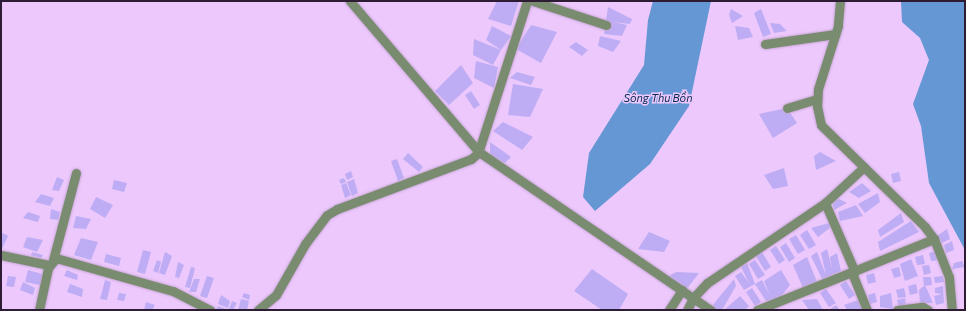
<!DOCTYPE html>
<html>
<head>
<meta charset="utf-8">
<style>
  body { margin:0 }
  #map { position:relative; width:966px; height:311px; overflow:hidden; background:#ecc8fc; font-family:Commissioner,sans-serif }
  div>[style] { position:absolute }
  .water>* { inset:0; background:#6697d5 }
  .building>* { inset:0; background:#beadf4 }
  .roads { filter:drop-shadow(0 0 1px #c6a6d4) drop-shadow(0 0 1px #c6a6d4) }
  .minor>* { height:9px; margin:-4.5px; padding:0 4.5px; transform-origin:4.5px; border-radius:4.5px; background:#7a8c70 }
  span { translate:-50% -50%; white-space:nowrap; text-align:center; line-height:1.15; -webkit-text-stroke:3px #ecc8fc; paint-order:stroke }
  .water-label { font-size:11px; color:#062950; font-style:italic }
  .frame { position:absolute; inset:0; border:2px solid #2d1c34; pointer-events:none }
</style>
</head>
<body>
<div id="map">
  <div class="water">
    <i style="clip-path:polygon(653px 1px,711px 1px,689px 106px,650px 164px,595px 211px,583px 197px,589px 153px,644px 65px,648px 20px)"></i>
    <i style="clip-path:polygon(901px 1px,965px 1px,965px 250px,929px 183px,921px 126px,913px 104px,929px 60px,920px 38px,902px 22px)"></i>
  </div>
  <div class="building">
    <i style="clip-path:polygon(497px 1px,519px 1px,511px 26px,488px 19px)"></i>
    <i style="clip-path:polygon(608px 7px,632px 19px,630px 24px,613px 22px,627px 25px,622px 36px,604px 34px)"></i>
    <i style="clip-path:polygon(731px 9px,743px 16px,732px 23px,729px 15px)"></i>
    <i style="clip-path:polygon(761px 9px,771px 34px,763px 37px,754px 13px)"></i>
    <i style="clip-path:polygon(770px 23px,780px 24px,787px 31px,774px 33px)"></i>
    <i style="clip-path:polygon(531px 25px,557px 32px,541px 63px,516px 49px)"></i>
    <i style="clip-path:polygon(492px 26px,511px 36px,501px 50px,486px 40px)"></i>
    <i style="clip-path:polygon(735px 26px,749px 28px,753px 37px,738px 40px)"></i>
    <i style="clip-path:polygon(600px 36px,621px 41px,613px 52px,598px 46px)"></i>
    <i style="clip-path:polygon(474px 39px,501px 50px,493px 65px,473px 55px)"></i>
    <i style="clip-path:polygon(576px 42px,588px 50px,582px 56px,569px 47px)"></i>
    <i style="clip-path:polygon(476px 61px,498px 67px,494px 88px,474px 78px)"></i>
    <i style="clip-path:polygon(461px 65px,473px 83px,449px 105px,435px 91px)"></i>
    <i style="clip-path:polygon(517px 72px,535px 77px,531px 85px,510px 78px)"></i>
    <i style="clip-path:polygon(513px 84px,543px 89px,530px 117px,508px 115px)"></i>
    <i style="clip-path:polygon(471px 91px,480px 105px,474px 109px,465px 95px)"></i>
    <i style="clip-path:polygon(787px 108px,797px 123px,773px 138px,759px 114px)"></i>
    <i style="clip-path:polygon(503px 122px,533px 137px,522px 150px,493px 131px)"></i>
    <i style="clip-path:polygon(490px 142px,511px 157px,505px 163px,490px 155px)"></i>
    <i style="clip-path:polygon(820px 152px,836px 161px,816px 170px,814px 156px)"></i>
    <i style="clip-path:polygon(408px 153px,423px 167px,419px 172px,403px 159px)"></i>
    <i style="clip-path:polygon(397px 159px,404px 178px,398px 181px,391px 161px)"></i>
    <i style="clip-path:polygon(784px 168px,788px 186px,773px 189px,764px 175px)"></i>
    <i style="clip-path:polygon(351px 171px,353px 177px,347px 180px,345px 174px)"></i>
    <i style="clip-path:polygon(899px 172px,901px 181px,893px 183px,891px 174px)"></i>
    <i style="clip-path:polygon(57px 177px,64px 180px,59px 191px,52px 190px)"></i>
    <i style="clip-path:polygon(344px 178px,346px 182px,341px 184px,339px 180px)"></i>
    <i style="clip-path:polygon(354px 179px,358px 193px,352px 196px,347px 182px)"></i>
    <i style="clip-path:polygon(114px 180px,127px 183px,124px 192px,112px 189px)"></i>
    <i style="clip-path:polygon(346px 183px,351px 195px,345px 198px,341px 185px)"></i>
    <i style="clip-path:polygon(862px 183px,871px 191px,859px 198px,849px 192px)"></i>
    <i style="clip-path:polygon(878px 193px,880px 202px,865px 213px,858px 204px)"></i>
    <i style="clip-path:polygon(41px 194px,54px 198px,50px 206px,35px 202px)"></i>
    <i style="clip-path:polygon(96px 197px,113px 205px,105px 218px,90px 209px)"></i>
    <i style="clip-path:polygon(839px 199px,847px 203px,834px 210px,832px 201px)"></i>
    <i style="clip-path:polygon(856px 205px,863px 216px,840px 221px,838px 212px)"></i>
    <i style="clip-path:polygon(51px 209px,60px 212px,58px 220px,50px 219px)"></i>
    <i style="clip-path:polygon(28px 212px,40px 216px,38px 222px,23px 218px)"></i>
    <i style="clip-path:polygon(901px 213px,904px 222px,880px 237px,878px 230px)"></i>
    <i style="clip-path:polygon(76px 216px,91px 219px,86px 229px,73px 228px)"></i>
    <i style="clip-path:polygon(911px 221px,919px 232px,880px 251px,878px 242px)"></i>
    <i style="clip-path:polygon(829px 223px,831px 227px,818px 237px,811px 228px)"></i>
    <i style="clip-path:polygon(947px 229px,950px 239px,942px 243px,937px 236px)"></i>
    <i style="clip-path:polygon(807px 230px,816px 245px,809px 249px,800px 235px)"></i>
    <i style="clip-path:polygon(649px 232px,670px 241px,664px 252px,638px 249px)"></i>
    <i style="clip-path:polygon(3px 233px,8px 236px,1px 251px,1px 236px)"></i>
    <i style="clip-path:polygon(796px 235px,805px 250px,798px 254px,789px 239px)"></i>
    <i style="clip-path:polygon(27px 237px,43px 240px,37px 252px,23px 247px)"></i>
    <i style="clip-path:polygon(81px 238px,98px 242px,91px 260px,74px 255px)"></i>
    <i style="clip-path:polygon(952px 241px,954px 250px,946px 253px,944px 245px)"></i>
    <i style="clip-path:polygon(786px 243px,795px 258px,789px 262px,780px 247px)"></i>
    <i style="clip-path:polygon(776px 246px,785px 260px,779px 264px,770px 250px)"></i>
    <i style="clip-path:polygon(827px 249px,832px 269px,830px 257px,837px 253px,841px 271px,822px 279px,811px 256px,817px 252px,826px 275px,821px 253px)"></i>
    <i style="clip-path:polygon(143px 250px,151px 252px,145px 274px,137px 272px)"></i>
    <i style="clip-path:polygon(937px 251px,939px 260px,931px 261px,929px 253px)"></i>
    <i style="clip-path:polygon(32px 252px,43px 255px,41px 258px,31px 255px)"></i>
    <i style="clip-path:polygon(165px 252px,172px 256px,165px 275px,159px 273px)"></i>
    <i style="clip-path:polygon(762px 252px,771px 267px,765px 271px,756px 256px)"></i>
    <i style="clip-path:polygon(106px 254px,121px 258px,119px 266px,104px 262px)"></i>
    <i style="clip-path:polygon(923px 255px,925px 264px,917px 265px,915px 257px)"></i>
    <i style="clip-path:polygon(807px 257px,817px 282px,803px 288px,793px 265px)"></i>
    <i style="clip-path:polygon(911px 259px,918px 276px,905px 281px,900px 264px)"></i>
    <i style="clip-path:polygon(157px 260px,161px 262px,158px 273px,153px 271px)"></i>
    <i style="clip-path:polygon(755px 260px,765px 275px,758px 279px,749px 264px)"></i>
    <i style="clip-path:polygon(962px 261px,965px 267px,952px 269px,954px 263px)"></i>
    <i style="clip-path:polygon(178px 262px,184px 265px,179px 278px,175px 277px)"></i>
    <i style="clip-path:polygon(747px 263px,755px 284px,744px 290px,735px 276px,741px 272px,749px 283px,741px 267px)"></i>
    <i style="clip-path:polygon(929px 265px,931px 273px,924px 275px,922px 266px)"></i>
    <i style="clip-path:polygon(191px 267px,195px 268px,190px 288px,185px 287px)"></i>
    <i style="clip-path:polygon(899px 267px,901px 276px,894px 278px,891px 269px)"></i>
    <i style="clip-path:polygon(592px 269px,628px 294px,619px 310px,602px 310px,574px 291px)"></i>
    <i style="clip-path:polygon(28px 270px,42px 274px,40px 285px,25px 282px)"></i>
    <i style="clip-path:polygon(67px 270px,78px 275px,77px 280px,64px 276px)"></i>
    <i style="clip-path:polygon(781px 270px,790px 285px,779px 299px,766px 301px,755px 284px,762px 280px,770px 296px,764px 281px)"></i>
    <i style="clip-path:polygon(676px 272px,699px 273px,686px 290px,669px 276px)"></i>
    <i style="clip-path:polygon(874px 273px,876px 282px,868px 284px,866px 275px)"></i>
    <i style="clip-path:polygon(8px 276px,16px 277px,14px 287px,6px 286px)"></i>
    <i style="clip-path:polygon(207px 276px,214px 278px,207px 298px,200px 296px)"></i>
    <i style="clip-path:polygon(943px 276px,944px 282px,935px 283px,934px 277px)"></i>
    <i style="clip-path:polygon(923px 277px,931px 277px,932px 285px,924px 286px)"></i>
    <i style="clip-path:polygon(194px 279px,200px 279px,196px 292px,189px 292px)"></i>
    <i style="clip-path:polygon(734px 279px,736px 286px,722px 310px,717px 310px,712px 306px)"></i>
    <i style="clip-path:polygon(105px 280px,111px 282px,107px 300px,100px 299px)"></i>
    <i style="clip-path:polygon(846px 281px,855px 295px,849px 299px,840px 285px)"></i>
    <i style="clip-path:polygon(23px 282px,35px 288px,33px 295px,20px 290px)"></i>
    <i style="clip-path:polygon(70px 284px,83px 289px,82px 297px,67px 292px)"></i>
    <i style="clip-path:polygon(916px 284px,918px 293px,910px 295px,908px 286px)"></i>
    <i style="clip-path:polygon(924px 286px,926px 287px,933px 303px,920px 303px,919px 290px)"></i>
    <i style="clip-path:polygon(943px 286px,944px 303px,936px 305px,934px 296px,942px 294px,935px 293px,935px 288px)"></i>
    <i style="clip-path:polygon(752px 288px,761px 302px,755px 306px,746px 292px)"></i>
    <i style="clip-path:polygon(904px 288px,906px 297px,898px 298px,896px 290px)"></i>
    <i style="clip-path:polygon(826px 289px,836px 303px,829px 307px,820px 293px)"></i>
    <i style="clip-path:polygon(119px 293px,126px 294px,124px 301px,117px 300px)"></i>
    <i style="clip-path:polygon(244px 293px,250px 295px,249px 300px,242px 297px)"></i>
    <i style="clip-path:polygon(875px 293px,877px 302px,870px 304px,868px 295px)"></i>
    <i style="clip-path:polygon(891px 293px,893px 309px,880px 307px,880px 296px)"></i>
    <i style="clip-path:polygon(221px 295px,230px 301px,228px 308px,218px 304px)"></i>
    <i style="clip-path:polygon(740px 296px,749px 306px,745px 310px,724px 310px)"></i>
    <i style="clip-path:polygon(905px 298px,906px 307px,899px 309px,897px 300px)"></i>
    <i style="clip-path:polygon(241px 299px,249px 301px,247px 310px,238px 310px)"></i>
    <i style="clip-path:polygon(817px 299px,823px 310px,809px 310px,802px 300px)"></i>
    <i style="clip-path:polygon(858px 300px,862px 310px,847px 310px,844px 305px)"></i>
    <i style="clip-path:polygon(232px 301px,237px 303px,233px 310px,229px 309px)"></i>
    <i style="clip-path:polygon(146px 302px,155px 305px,152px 310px,144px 310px)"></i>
    <i style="clip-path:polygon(836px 305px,840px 310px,831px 310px,830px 309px)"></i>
    <i style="clip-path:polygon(218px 306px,229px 310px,216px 310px)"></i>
  </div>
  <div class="roads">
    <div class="minor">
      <i style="left:350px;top:1px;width:199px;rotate:49.5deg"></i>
      <i style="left:479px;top:152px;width:281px;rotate:34.3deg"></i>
      <i style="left:533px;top:1px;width:77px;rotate:18.2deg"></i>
      <i style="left:840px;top:1px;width:25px;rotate:95deg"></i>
      <i style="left:838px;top:26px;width:66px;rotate:107.6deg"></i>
      <i style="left:818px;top:89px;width:17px;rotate:93deg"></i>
      <i style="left:817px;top:106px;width:19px;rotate:78deg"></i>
      <i style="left:821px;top:125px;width:146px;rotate:44.4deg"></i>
      <i style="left:925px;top:227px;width:15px;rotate:53deg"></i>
      <i style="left:934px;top:239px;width:41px;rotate:68.5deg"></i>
      <i style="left:949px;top:277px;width:33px;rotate:85deg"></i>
      <i style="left:765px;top:44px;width:71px;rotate:-8.1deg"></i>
      <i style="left:787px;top:108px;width:31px;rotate:-17deg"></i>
      <i style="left:825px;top:203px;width:75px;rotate:66.5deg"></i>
      <i style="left:1px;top:255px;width:49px;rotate:11.8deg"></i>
      <i style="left:53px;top:260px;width:90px;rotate:-75.2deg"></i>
      <i style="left:852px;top:273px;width:40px;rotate:68deg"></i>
      <i style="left:39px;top:310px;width:43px;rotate:-77.9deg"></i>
      <i style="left:48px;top:268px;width:13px;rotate:-51deg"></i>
      <i style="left:56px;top:258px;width:122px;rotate:15.8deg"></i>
      <i style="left:173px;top:291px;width:42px;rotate:27.2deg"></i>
      <i style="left:258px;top:310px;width:23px;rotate:-40deg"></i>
      <i style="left:276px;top:295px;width:59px;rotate:-60.4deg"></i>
      <i style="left:305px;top:244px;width:36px;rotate:-53deg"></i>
      <i style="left:327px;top:215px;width:12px;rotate:-31deg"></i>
      <i style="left:337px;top:209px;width:143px;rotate:-20.5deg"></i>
      <i style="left:471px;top:159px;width:9px;rotate:-41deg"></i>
      <i style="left:478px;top:153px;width:160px;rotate:-72.1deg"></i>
      <i style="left:669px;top:310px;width:24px;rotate:-57deg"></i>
      <i style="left:687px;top:310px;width:13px;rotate:-63deg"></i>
      <i style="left:693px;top:298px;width:21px;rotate:-47deg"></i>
      <i style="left:707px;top:283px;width:143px;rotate:-34.1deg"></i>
      <i style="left:825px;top:203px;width:53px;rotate:-42.7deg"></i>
      <i style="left:757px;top:310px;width:191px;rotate:-21.9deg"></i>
      <i style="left:897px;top:310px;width:26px;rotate:-7deg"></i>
      <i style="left:923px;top:307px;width:6px;rotate:31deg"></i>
    </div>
  </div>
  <div class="water-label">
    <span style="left:658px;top:98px">Sông Thu Bồn</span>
  </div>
  <div class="frame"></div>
</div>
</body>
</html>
